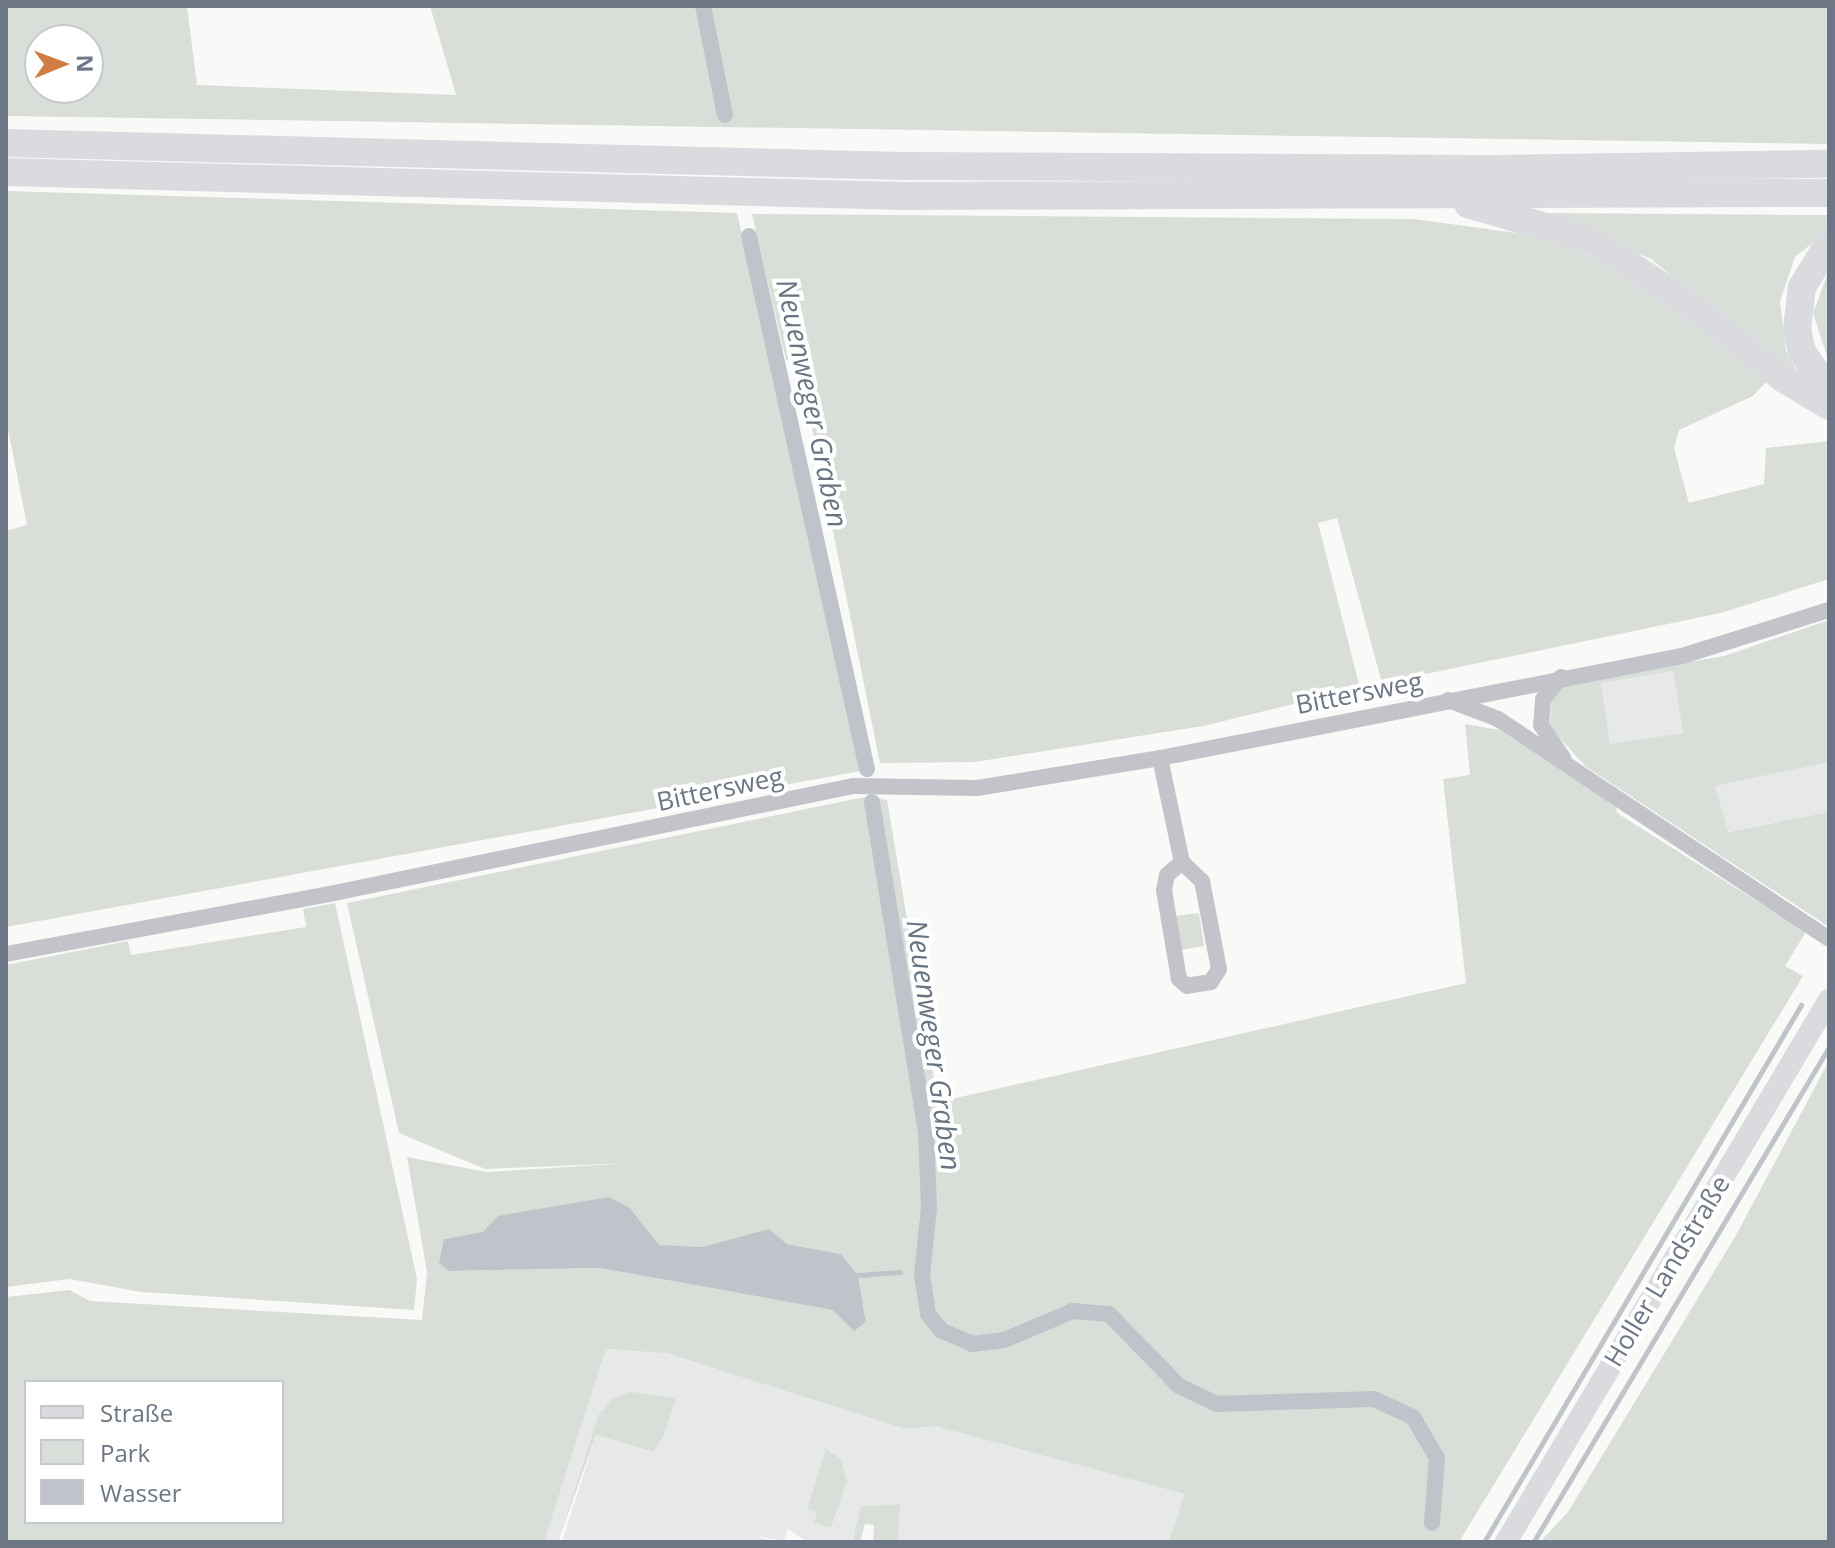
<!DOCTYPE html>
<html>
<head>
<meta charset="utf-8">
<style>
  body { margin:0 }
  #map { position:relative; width:1835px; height:1548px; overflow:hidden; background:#f9faf8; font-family:"Open Sans",sans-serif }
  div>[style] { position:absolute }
  .built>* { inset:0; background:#e7e9e8 }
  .green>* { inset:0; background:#d9ded8 }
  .water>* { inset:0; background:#bec4ca }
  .stream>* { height:5px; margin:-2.5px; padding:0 2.5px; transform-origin:2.5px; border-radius:2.5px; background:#bec4ca }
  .canal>* { height:16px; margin:-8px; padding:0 8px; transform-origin:8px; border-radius:8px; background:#bec4ca }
  .street>* { height:16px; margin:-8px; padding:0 8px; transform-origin:8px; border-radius:8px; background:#c2c4c9 }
  .secondary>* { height:22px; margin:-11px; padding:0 11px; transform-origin:11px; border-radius:11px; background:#d9dbdf }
  .highway>* { height:28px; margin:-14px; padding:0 14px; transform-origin:14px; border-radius:14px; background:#d9dbdf }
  span { translate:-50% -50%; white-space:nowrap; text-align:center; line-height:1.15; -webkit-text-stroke:8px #fff; paint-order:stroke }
  .street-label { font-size:26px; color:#6d7685 }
  .water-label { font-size:28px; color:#687580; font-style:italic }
  .frame { position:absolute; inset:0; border:8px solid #6d7685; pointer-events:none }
  .legend { position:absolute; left:24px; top:1380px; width:260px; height:144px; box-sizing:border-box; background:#fff; border:2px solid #c5c8ce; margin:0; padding:10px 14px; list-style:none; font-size:24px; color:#6d7685 }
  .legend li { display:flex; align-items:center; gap:16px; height:40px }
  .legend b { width:40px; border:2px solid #c5c8ce }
  .north { position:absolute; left:24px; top:24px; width:80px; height:80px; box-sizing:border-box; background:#fff; border:2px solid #c5c8ce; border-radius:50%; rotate:89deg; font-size:22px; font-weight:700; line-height:32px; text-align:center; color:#6d7685 }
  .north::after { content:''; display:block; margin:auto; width:28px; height:36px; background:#cf7d43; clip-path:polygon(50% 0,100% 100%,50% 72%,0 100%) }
</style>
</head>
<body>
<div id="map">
  <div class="built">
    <i style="clip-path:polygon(1673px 671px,1683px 733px,1610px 745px,1600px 683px)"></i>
    <i style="clip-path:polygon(1829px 762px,1829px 812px,1727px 832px,1715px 785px)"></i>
    <i style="clip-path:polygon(evenodd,606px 1349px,667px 1352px,905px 1429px,935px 1426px,1184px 1494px,1169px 1542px,898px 1542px,899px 1504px,861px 1506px,852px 1542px,807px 1542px,788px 1529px,784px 1541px,757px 1536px,775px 1542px,562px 1542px,596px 1435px,652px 1452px,631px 1392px,602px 1409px,558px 1542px,544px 1542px,606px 1349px,827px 1448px,841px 1459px,847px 1481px,831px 1528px,814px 1523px,818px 1512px,807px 1508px,827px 1448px)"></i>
  </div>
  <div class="green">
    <i style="clip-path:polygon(evenodd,6px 6px,187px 6px,197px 85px,456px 95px,430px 6px,1829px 6px,1829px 144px,6px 116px,6px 6px,40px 40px,88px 40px,88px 88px,40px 88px,40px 40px)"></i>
    <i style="clip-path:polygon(6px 191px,737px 213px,861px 771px,6px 927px,6px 531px,27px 525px,6px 419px)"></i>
    <i style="clip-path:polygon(1543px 213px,1829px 215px,1829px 230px,1795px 257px,1780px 301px,1786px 351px,1804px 384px,1651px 259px)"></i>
    <i style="clip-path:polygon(752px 214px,1413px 219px,1561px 239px,1654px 292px,1767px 381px,1753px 396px,1679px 430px,1674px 448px,1689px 503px,1764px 484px,1766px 448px,1829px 441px,1829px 579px,1721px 613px,1382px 683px,1337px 518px,1318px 523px,1360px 688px,1203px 726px,975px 762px,880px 763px,798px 359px,786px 360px)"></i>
    <i style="clip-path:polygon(1829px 270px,1829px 363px,1813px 313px)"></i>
    <i style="clip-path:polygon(evenodd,1829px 620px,1829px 762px,1715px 786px,1728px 832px,1829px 812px,1829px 927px,1585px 766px,1550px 727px,1551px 699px,1563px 684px,1724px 656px,1829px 620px,1673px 671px,1683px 733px,1610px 744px,1601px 683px,1673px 671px)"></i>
    <i style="clip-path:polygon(evenodd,1465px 724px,1499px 730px,1616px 806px,1617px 813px,1806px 932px,1785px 966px,1803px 976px,1459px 1542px,1169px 1542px,1184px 1494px,935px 1426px,905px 1429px,667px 1353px,606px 1349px,544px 1542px,6px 1542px,6px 1297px,69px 1290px,90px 1301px,422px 1320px,427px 1272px,407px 1157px,487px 1172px,631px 1163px,485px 1169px,399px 1133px,347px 903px,865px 797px,887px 800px,938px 1102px,1466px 983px,1443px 779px,1470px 775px,1465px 724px,630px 1208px,659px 1245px,703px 1248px,769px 1230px,787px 1244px,841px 1254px,858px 1275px,866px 1321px,834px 1310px,600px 1268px,449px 1271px,444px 1239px,630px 1208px,1465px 724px,26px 1382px,282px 1382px,282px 1522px,26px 1522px,26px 1382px)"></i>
    <i style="clip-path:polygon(335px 903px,417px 1279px,414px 1310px,141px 1292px,70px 1279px,6px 1287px,6px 965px,128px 941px,131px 955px,306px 927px,303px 909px)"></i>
    <i style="clip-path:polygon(1199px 913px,1204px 946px,1181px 950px,1175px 916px)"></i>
    <i style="clip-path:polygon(1829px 1061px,1829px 1542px,1540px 1542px,1568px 1512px,1735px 1237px)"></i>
    <i style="clip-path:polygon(631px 1392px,676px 1398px,663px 1437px,653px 1452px,596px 1435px,558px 1542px,599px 1414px,614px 1397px)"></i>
    <i style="clip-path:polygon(826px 1448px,841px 1459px,847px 1481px,831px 1528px,814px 1523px,817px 1512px,807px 1509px)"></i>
    <i style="clip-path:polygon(900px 1504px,898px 1542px,873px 1542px,874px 1525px,865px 1524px,860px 1542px,852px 1542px,861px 1506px)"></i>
  </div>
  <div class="water">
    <i style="clip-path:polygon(609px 1197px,630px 1208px,659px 1245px,703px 1247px,769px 1229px,787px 1244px,841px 1254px,858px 1275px,866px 1322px,854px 1331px,833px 1310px,600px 1268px,449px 1271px,439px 1263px,444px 1239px,483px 1232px,498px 1216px)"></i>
  </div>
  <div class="stream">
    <i style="left:858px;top:1275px;width:42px;rotate:-4.1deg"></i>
    <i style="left:1534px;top:1541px;width:575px;rotate:-59.16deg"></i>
    <i style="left:1484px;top:1542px;width:624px;rotate:-59.45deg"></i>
  </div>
  <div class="canal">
    <i style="left:703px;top:6px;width:111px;rotate:78.6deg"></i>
    <i style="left:749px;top:236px;width:546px;rotate:77.52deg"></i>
    <i style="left:872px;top:802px;width:332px;rotate:80.7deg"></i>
    <i style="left:926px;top:1130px;width:78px;rotate:87.8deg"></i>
    <i style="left:929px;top:1208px;width:67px;rotate:96deg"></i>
    <i style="left:922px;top:1275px;width:39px;rotate:81deg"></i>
    <i style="left:928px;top:1314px;width:22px;rotate:51deg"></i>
    <i style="left:942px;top:1331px;width:33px;rotate:23deg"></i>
    <i style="left:972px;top:1344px;width:32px;rotate:-7deg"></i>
    <i style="left:1004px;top:1340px;width:75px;rotate:-22.8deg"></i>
    <i style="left:1073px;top:1311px;width:36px;rotate:5deg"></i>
    <i style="left:1109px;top:1314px;width:100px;rotate:45.8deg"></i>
    <i style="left:1179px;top:1386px;width:42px;rotate:25.3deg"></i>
    <i style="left:1217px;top:1404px;width:157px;rotate:-1.8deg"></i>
    <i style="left:1374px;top:1399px;width:43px;rotate:24.8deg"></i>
    <i style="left:1413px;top:1417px;width:48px;rotate:59.7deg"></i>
    <i style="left:1437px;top:1458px;width:65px;rotate:94.4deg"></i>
  </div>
  <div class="street">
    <i style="left:1561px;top:677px;width:28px;rotate:129deg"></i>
    <i style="left:1543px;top:699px;width:26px;rotate:94deg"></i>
    <i style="left:1541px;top:725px;width:40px;rotate:56deg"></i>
    <i style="left:1448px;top:700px;width:53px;rotate:20.8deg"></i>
    <i style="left:1498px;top:719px;width:397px;rotate:33.6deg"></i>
    <i style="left:1160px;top:758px;width:106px;rotate:78.1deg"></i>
    <i style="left:1182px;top:862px;width:28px;rotate:44deg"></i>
    <i style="left:1202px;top:881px;width:90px;rotate:79.1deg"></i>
    <i style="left:1219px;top:969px;width:15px;rotate:122deg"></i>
    <i style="left:1211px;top:982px;width:24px;rotate:171deg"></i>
    <i style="left:1187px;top:986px;width:11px;rotate:-139deg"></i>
    <i style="left:1179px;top:979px;width:90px;rotate:-99.6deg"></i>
    <i style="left:1164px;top:890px;width:15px;rotate:-79deg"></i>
    <i style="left:1167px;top:875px;width:20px;rotate:-41deg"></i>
    <i style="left:6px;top:954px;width:339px;rotate:-10.5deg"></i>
    <i style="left:339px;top:892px;width:525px;rotate:-11.65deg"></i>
    <i style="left:853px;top:786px;width:124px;rotate:0.9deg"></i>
    <i style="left:977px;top:788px;width:185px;rotate:-9.3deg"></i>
    <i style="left:1160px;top:758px;width:532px;rotate:-11.06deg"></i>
    <i style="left:1682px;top:656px;width:154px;rotate:-17.4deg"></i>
  </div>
  <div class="secondary">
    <i style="left:1506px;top:1542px;width:631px;rotate:-59.21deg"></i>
  </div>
  <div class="highway">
    <i style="left:6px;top:143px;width:897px;rotate:1.47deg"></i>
    <i style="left:903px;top:166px;width:589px;rotate:0.29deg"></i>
    <i style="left:1492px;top:169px;width:337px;rotate:-0.9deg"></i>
    <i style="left:6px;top:172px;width:898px;rotate:1.53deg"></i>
    <i style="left:904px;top:196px;width:925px;rotate:-0.19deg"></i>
    <i style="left:1468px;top:204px;width:131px;rotate:16.4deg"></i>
    <i style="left:1594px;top:241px;width:123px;rotate:33.7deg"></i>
    <i style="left:1696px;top:309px;width:112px;rotate:38.5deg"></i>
    <i style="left:1784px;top:379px;width:52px;rotate:31deg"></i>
    <i style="left:1829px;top:243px;width:52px;rotate:121.5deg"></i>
    <i style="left:1802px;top:287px;width:42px;rotate:96.8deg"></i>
    <i style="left:1797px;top:329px;width:24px;rotate:78deg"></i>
    <i style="left:1802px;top:352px;width:47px;rotate:54.6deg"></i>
  </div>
  <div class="street-label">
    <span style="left:1359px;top:693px;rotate:-11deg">Bittersweg</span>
    <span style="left:720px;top:789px;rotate:-12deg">Bittersweg</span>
    <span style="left:1667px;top:1271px;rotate:-59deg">Holler Landstraße</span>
  </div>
  <div class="water-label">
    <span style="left:813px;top:403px;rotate:78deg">Neuenweger Graben</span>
    <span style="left:935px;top:1045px;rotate:82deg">Neuenweger Graben</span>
  </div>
  <div class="frame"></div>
  <ul class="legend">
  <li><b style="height:10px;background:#d9dbdf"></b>Straße</li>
  <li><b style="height:22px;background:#d9ded8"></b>Park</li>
  <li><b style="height:22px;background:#bec4ca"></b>Wasser</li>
  </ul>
  <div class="north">N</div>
</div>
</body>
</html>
